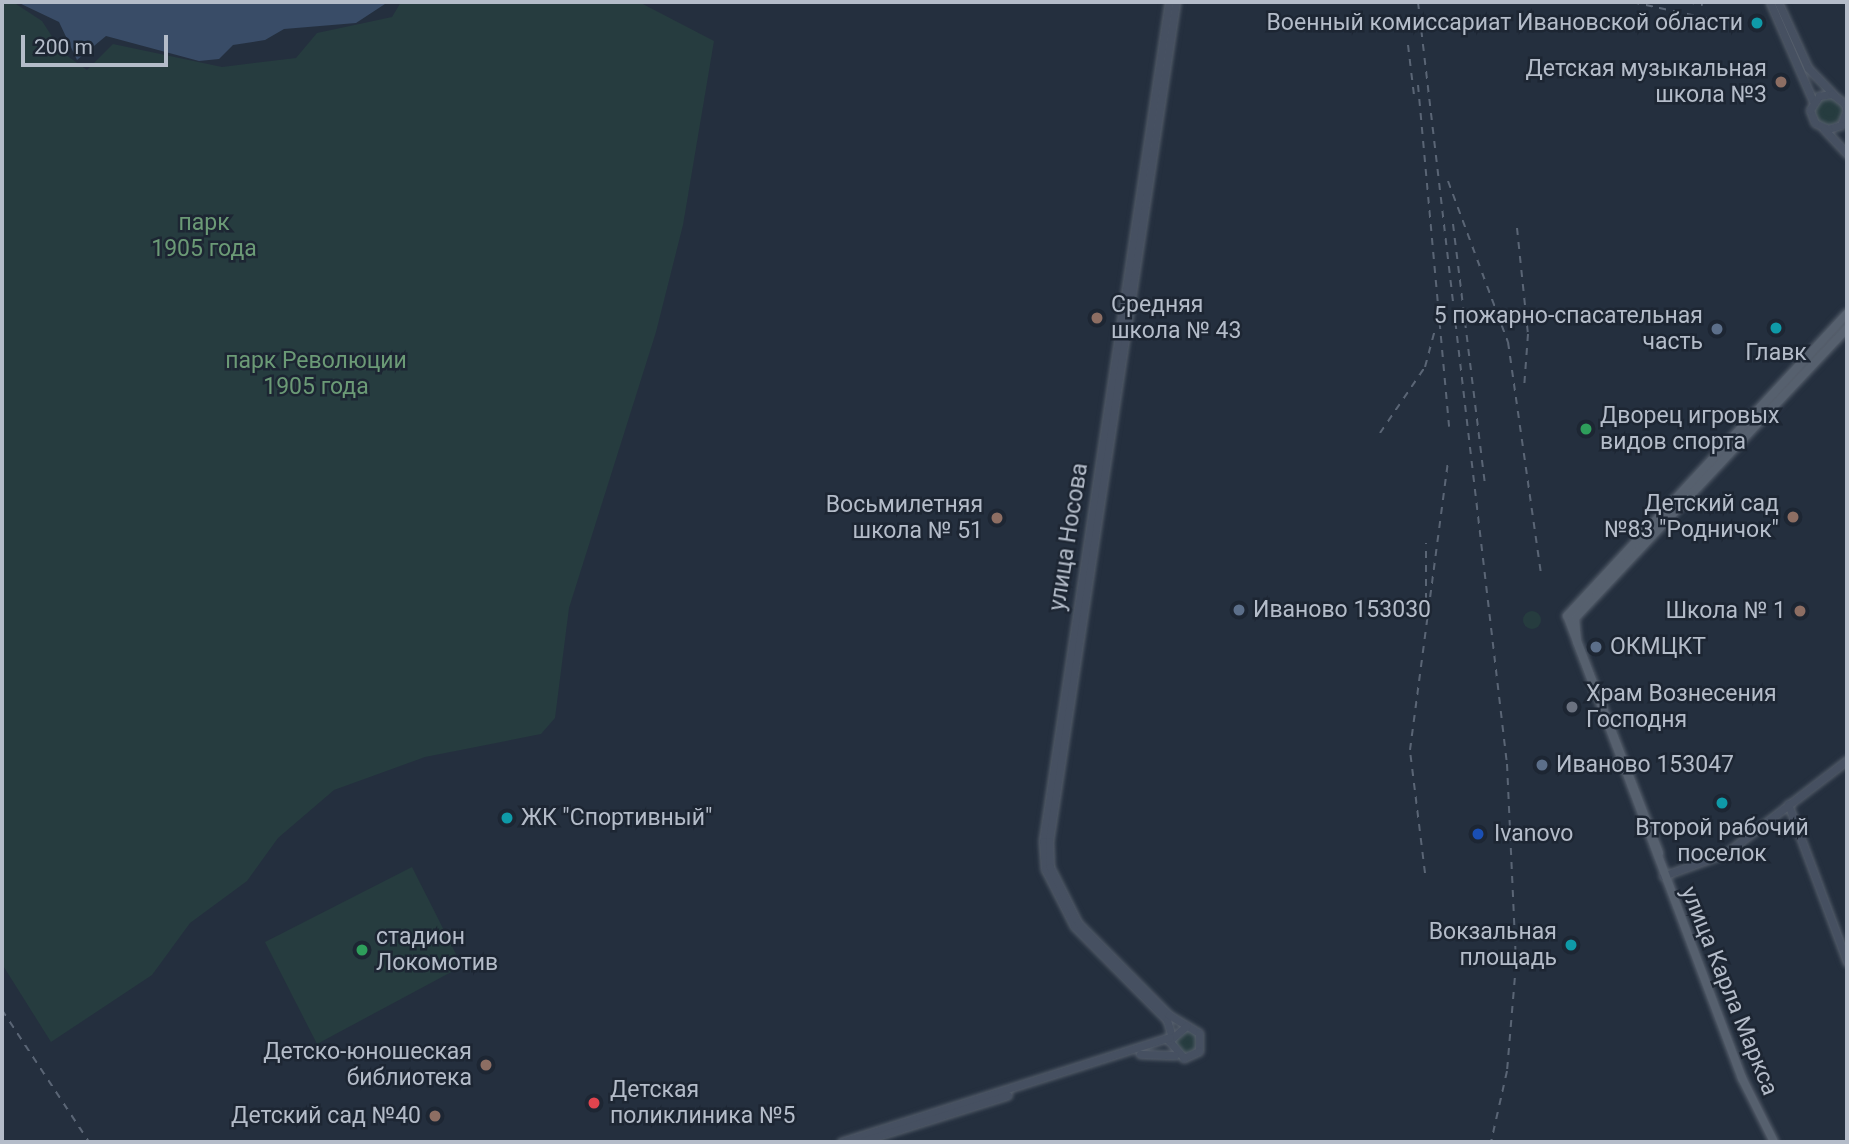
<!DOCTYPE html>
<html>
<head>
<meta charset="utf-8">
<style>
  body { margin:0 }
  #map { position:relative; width:1849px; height:1144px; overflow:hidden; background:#242f3e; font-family:Roboto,sans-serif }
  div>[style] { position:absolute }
  .green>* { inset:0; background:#263c3f }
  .round { border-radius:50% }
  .water>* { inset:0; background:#394c67 }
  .roads { filter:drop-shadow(0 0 2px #565f6c) drop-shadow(0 0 2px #565f6c) }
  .secondary>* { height:7px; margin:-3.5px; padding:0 3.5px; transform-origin:3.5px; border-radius:3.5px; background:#465061 }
  .primary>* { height:8px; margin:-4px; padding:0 4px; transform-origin:4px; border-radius:4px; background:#56606e }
  .rail>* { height:2px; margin-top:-1px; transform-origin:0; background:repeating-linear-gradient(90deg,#5a6575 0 7px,transparent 0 14px) }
  .dots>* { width:19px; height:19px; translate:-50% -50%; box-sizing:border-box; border:4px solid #1d2633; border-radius:50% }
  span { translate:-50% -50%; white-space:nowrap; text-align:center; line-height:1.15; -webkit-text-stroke:5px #1d2633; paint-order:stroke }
  .poi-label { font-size:23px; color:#b4bcc9 }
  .right { translate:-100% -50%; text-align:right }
  .left { translate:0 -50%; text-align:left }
  .park-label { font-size:23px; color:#6b9a76 }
  .street-label { font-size:23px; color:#b4bcc9 }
  .frame { position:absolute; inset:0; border:4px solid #b4bcc9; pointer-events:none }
  .scale { position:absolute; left:21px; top:35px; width:147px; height:32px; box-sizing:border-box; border:4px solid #b4bcc9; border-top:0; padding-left:9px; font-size:21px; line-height:24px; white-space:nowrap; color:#b4bcc9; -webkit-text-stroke:5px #1d2633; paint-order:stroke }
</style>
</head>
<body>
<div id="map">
  <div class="green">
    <i style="clip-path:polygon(2px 2px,13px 2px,42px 21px,62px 52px,87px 70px,113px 44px,222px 67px,296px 58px,317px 33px,392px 17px,401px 2px,639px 2px,714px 41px,683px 225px,656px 332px,569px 608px,555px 718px,541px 734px,425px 757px,334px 790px,278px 838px,247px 881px,190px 923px,152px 975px,51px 1042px,2px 964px)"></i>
    <i class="round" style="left:1814px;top:97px;width:28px;height:28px"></i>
    <i class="round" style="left:1523px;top:611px;width:18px;height:18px"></i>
    <i style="clip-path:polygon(412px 867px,458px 958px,455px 970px,317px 1044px,265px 942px)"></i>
    <i class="round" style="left:1175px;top:1031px;width:22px;height:22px"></i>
  </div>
  <div class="water">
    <i style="clip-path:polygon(17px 2px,388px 2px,356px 23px,284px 29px,265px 40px,233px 45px,219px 59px,199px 61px,106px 36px,77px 60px,59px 22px)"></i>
  </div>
  <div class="roads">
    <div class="secondary">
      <i style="left:1169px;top:2px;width:848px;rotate:98.54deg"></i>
      <i style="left:1043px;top:841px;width:28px;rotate:86deg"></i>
      <i style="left:1045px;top:869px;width:64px;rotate:63deg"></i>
      <i style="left:1074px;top:926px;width:132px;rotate:45.3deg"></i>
      <i style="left:1167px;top:1020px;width:15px;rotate:74deg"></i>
      <i style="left:1176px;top:2px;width:849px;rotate:98.61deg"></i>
      <i style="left:1049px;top:841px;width:26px;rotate:88deg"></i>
      <i style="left:1050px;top:867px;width:63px;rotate:63.4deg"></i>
      <i style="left:1078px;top:923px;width:129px;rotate:45.3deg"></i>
      <i style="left:1169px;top:1015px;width:35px;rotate:31deg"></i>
      <i style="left:1199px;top:1033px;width:18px;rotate:90deg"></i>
      <i style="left:1199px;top:1051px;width:17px;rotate:155deg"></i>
      <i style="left:1184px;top:1058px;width:23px;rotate:-131deg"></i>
      <i style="left:1169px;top:1041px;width:23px;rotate:-41deg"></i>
      <i style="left:1770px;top:2px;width:108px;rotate:66.5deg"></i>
      <i style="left:1778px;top:2px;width:72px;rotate:65.6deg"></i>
      <i style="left:1808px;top:68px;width:35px;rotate:46deg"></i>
      <i style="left:1846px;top:112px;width:14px;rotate:111deg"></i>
      <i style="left:1841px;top:125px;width:14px;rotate:163deg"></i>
      <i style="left:1828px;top:129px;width:14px;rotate:-155deg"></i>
      <i style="left:1815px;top:123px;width:14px;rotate:-111deg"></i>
      <i style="left:1810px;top:110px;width:17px;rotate:-57deg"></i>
      <i style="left:1819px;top:96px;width:13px;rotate:-9deg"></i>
      <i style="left:1832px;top:94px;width:15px;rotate:37deg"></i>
      <i style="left:1844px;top:103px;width:4px;rotate:63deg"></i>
      <i style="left:1846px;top:107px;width:12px;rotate:85deg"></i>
      <i style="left:1824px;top:129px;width:34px;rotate:47deg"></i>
      <i style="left:1788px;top:804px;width:169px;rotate:69.5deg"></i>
      <i style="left:1663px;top:876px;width:67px;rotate:-20.1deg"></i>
      <i style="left:1726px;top:853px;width:153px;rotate:-37.5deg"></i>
      <i style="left:1140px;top:1054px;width:35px;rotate:2deg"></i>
      <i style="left:841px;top:1142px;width:345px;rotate:-17.7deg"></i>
      <i style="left:859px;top:1142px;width:156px;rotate:-17.5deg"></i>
    </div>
    <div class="primary">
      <i style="left:1659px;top:853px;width:226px;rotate:-111.2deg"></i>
      <i style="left:1577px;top:642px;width:24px;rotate:-95deg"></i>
      <i style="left:1575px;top:618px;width:398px;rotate:-46.8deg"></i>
      <i style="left:1774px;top:1142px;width:72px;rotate:-116.6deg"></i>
      <i style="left:1742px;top:1078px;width:494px;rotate:-110.7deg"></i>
      <i style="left:1567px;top:616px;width:412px;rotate:-47.2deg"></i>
    </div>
  </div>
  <div class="rail">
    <i style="left:1418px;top:2px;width:767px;rotate:83.34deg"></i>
    <i style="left:1507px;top:764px;width:200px;rotate:87.4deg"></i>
    <i style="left:1516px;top:964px;width:107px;rotate:94.8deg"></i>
    <i style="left:1507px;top:1071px;width:73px;rotate:102.7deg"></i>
    <i style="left:1632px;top:2px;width:80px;rotate:12.3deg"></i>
    <i style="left:1687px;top:2px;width:16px;rotate:11deg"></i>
    <i style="left:1408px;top:45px;width:50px;rotate:83.2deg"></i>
    <i style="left:1418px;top:85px;width:343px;rotate:84.8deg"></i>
    <i style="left:1448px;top:181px;width:172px;rotate:69.6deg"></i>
    <i style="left:1508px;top:342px;width:235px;rotate:81.9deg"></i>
    <i style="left:1453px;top:224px;width:264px;rotate:83deg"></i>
    <i style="left:1517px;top:228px;width:107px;rotate:84.1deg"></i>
    <i style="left:1528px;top:334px;width:54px;rotate:94.2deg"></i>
    <i style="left:1380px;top:433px;width:80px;rotate:-55.7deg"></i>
    <i style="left:1425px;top:367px;width:38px;rotate:-75deg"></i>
    <i style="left:1426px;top:600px;width:57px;rotate:-90deg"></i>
    <i style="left:1425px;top:873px;width:124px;rotate:-97deg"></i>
    <i style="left:1410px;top:750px;width:290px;rotate:-82.5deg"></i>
    <i style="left:2px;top:1010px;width:158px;rotate:56.6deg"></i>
  </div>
  <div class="dots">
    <i style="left:1757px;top:23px;background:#0f9aa8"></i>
    <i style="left:1781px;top:82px;background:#8d6e63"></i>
    <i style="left:1097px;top:318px;background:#8d6e63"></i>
    <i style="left:1776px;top:328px;background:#0f9aa8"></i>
    <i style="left:1717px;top:329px;background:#5c6f8a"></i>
    <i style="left:1586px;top:429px;background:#2e9e5b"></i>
    <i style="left:1793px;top:517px;background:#8d6e63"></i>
    <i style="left:997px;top:518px;background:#8d6e63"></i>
    <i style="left:1239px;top:610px;background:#5c6f8a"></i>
    <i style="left:1800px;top:611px;background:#8d6e63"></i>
    <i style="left:1596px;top:647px;background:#5c6f8a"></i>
    <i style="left:1572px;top:707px;background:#6b7280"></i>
    <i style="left:1542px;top:765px;background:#5c6f8a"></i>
    <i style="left:1722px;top:803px;background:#0f9aa8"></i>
    <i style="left:507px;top:818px;background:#0f9aa8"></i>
    <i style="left:1478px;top:834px;background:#1a4fb4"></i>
    <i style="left:1571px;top:945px;background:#0f9aa8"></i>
    <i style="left:362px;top:950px;background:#2e9e5b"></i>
    <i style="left:486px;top:1065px;background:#8d6e63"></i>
    <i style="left:594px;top:1103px;background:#e0444e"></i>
    <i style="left:435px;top:1116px;background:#8d6e63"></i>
  </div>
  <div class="poi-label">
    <span class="right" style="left:1743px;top:23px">Военный комиссариат Ивановской области</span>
    <span class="right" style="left:1767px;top:82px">Детская музыкальная<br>школа №3</span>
    <span class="left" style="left:1111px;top:318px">Средняя<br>школа № 43</span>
    <span class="right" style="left:1703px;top:329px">5 пожарно-спасательная<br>часть</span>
    <span style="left:1776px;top:353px">Главк</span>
    <span class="left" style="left:1600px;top:429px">Дворец игровых<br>видов спорта</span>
    <span class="right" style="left:1779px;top:517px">Детский сад<br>№83 "Родничок"</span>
    <span class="right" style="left:983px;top:518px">Восьмилетняя<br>школа № 51</span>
    <span class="left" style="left:1253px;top:610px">Иваново 153030</span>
    <span class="right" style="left:1786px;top:611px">Школа № 1</span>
    <span class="left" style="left:1610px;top:647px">ОКМЦКТ</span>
    <span class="left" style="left:1586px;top:707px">Храм Вознесения<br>Господня</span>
    <span class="left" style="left:1556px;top:765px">Иваново 153047</span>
    <span class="left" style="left:521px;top:818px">ЖК "Спортивный"</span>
    <span style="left:1722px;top:841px">Второй рабочий<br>поселок</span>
    <span class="left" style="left:1494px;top:834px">Ivanovo</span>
    <span class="right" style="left:1557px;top:945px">Вокзальная<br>площадь</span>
    <span class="left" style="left:376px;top:950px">стадион<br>Локомотив</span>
    <span class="right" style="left:472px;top:1065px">Детско-юношеская<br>библиотека</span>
    <span class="left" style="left:610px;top:1103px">Детская<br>поликлиника №5</span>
    <span class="right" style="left:421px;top:1116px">Детский сад №40</span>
  </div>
  <div class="park-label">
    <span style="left:204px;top:236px">парк<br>1905 года</span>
    <span style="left:316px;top:374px">парк Революции<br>1905 года</span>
  </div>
  <div class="street-label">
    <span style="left:1069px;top:537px;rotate:-81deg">улица Носова</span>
    <span style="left:1729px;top:991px;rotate:68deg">улица Карла Маркса</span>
  </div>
  <div class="frame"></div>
  <div class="scale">200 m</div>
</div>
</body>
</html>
